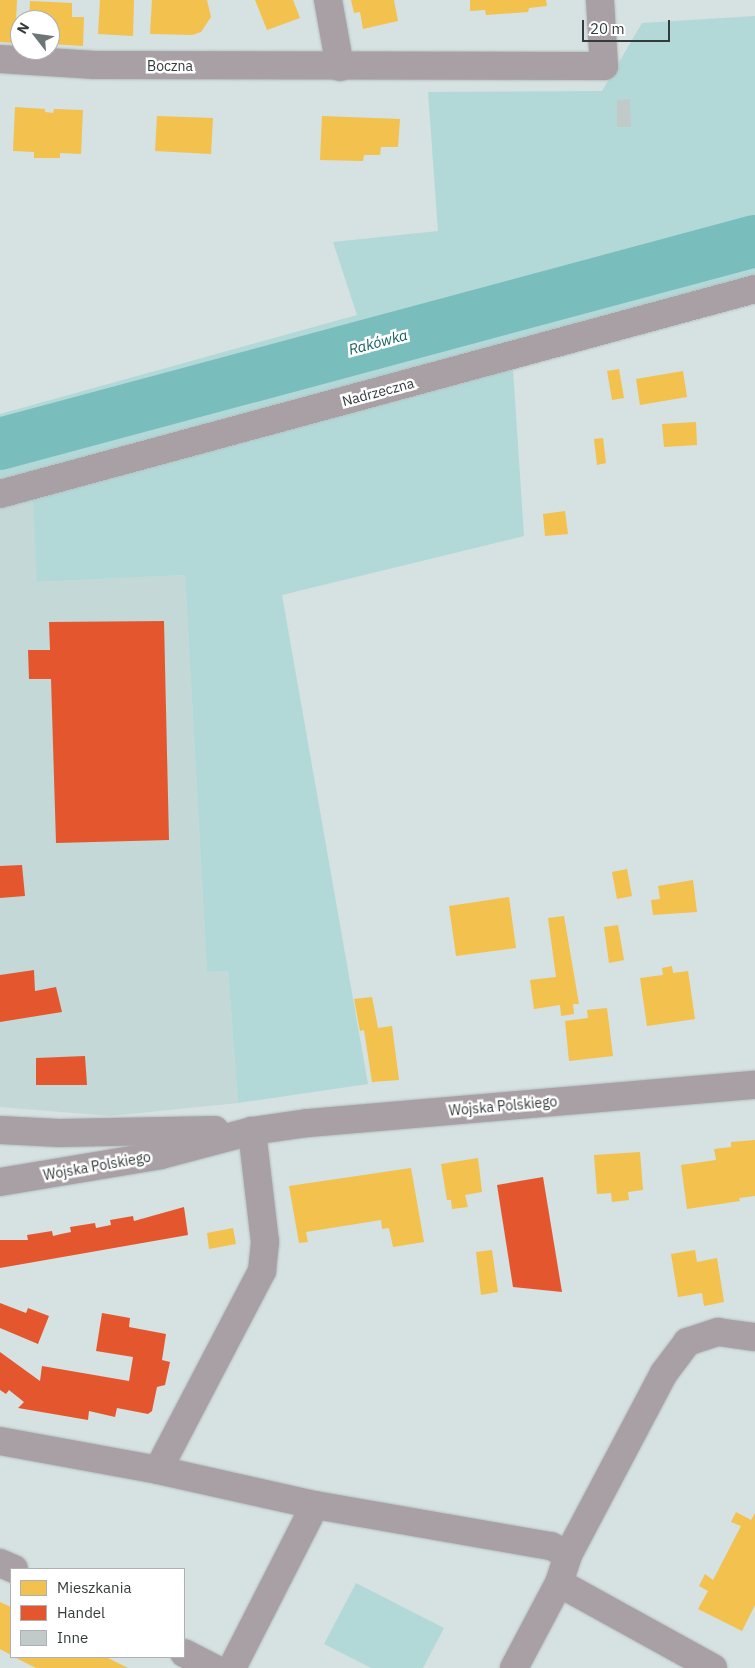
<!DOCTYPE html>
<html>
<head>
<meta charset="utf-8">
<style>
  body { margin:0 }
  #map { position:relative; width:755px; height:1668px; overflow:hidden; background:#d6e1e1; font-family:"IBM Plex Sans",sans-serif }
  div>[style] { position:absolute }
  .built>* { inset:0; background:#c3d8d7 }
  .green>* { inset:0; background:#b2d9d8 }
  .homes>* { inset:0; background:#f2c14e }
  .shops>* { inset:0; background:#e4572e }
  .river>* { height:52px; margin:-26px; padding:0 26px; transform-origin:26px; border-radius:26px; background:#79bdbd }
  .building>* { inset:0; background:#c1c9c9 }
  .roads { filter:drop-shadow(0 0 1px #b6bfbf) drop-shadow(0 0 1px #b6bfbf) }
  .minor>* { height:28px; margin:-14px; padding:0 14px; transform-origin:14px; border-radius:14px; background:#a8a0a4 }
  span { translate:-50% -50%; white-space:nowrap; text-align:center; line-height:1.15; -webkit-text-stroke:5px #fff; paint-order:stroke }
  .street-label { font-size:14px; color:#343c3b }
  .water-label { font-size:15px; color:#166363; font-style:italic }
  .legend { position:absolute; left:10px; top:1568px; width:175px; height:90px; box-sizing:border-box; background:#fff; border:1px solid #aeb1b1; margin:0; padding:6px 9px; list-style:none; font-size:15px; color:#343c3b }
  .legend li { display:flex; align-items:center; gap:10px; height:25px }
  .legend b { width:25px; border:1px solid #aeb1b1 }
  .north { position:absolute; left:10px; top:10px; width:50px; height:50px; box-sizing:border-box; background:#fff; border:1px solid #aeb1b1; border-radius:50%; rotate:300deg; font-size:14px; font-weight:700; line-height:20px; text-align:center; color:#343c3b }
  .north::after { content:''; display:block; margin:auto; width:18px; height:22px; background:#6d7675; clip-path:polygon(50% 0,100% 100%,50% 72%,0 100%) }
  .scale { position:absolute; left:582px; top:20px; width:88px; height:22px; box-sizing:border-box; border:2px solid #343c3b; border-top:0; padding-left:6px; font-size:15px; line-height:18px; white-space:nowrap; color:#343c3b; -webkit-text-stroke:4px #fff; paint-order:stroke }
</style>
</head>
<body>
<div id="map">
  <div class="built">
    <i style="clip-path:polygon(33px 501px,38px 582px,185px 575px,207px 972px,228px 971px,238px 1103px,110px 1116px,0 1107px,0 509px)"></i>
  </div>
  <div class="green">
    <i style="clip-path:polygon(755px 16px,755px 300px,555px 348px,513px 369px,524px 536px,282px 595px,368px 1084px,238px 1103px,228px 971px,207px 972px,185px 575px,37px 582px,33px 501px,0 509px,0 414px,357px 315px,333px 242px,438px 231px,428px 92px,602px 91px,642px 23px)"></i>
    <i style="clip-path:polygon(356px 1583px,444px 1628px,423px 1668px,371px 1668px,324px 1644px)"></i>
  </div>
  <div class="homes">
    <i style="clip-path:polygon(0 0,17px 0,15px 43px,0 42px)"></i>
    <i style="clip-path:polygon(100px 0,134px 0,133px 36px,98px 34px)"></i>
    <i style="clip-path:polygon(152px 0,207px 0,211px 17px,201px 32px,192px 35px,150px 34px)"></i>
    <i style="clip-path:polygon(255px 0,293px 0,300px 18px,267px 30px)"></i>
    <i style="clip-path:polygon(351px 0,394px 0,398px 21px,363px 29px,360px 12px,354px 13px)"></i>
    <i style="clip-path:polygon(470px 0,546px 0,547px 6px,529px 8px,528px 12px,486px 15px,485px 10px,470px 11px)"></i>
    <i style="clip-path:polygon(30px 1px,72px 3px,72px 17px,84px 17px,83px 46px,50px 44px,50px 20px,29px 20px)"></i>
    <i style="clip-path:polygon(15px 107px,45px 109px,45px 112px,53px 113px,54px 109px,83px 110px,81px 154px,60px 153px,60px 158px,34px 158px,34px 152px,13px 151px)"></i>
    <i style="clip-path:polygon(157px 116px,213px 118px,211px 154px,155px 151px)"></i>
    <i style="clip-path:polygon(322px 116px,400px 119px,398px 147px,381px 147px,380px 155px,364px 155px,363px 161px,320px 160px)"></i>
    <i style="clip-path:polygon(619px 369px,624px 398px,612px 400px,607px 371px)"></i>
    <i style="clip-path:polygon(683px 371px,687px 397px,640px 405px,636px 379px)"></i>
    <i style="clip-path:polygon(696px 422px,697px 445px,664px 447px,662px 424px)"></i>
    <i style="clip-path:polygon(603px 438px,606px 463px,597px 465px,594px 439px)"></i>
    <i style="clip-path:polygon(565px 511px,568px 534px,545px 536px,543px 514px)"></i>
    <i style="clip-path:polygon(627px 869px,632px 896px,617px 899px,612px 872px)"></i>
    <i style="clip-path:polygon(693px 880px,697px 912px,653px 915px,651px 900px,660px 899px,658px 886px)"></i>
    <i style="clip-path:polygon(509px 897px,516px 948px,456px 956px,449px 906px)"></i>
    <i style="clip-path:polygon(564px 916px,579px 1004px,573px 1004px,574px 1014px,561px 1016px,560px 1005px,534px 1009px,530px 980px,556px 977px,548px 918px)"></i>
    <i style="clip-path:polygon(618px 925px,624px 960px,609px 963px,604px 927px)"></i>
    <i style="clip-path:polygon(672px 966px,673px 973px,688px 971px,695px 1019px,647px 1026px,640px 978px,663px 975px,662px 968px)"></i>
    <i style="clip-path:polygon(372px 997px,378px 1028px,392px 1026px,399px 1080px,372px 1082px,364px 1030px,360px 1031px,354px 999px)"></i>
    <i style="clip-path:polygon(607px 1008px,613px 1056px,569px 1061px,565px 1021px,588px 1018px,587px 1010px)"></i>
    <i style="clip-path:polygon(755px 1140px,755px 1196px,739px 1198px,740px 1201px,687px 1209px,681px 1165px,716px 1160px,714px 1149px,731px 1147px,731px 1142px)"></i>
    <i style="clip-path:polygon(640px 1152px,643px 1190px,628px 1192px,629px 1200px,612px 1202px,611px 1193px,597px 1194px,594px 1155px)"></i>
    <i style="clip-path:polygon(478px 1158px,482px 1192px,465px 1195px,468px 1207px,452px 1209px,451px 1200px,447px 1200px,441px 1164px)"></i>
    <i style="clip-path:polygon(411px 1168px,424px 1242px,393px 1247px,389px 1228px,382px 1229px,381px 1220px,306px 1232px,308px 1242px,299px 1243px,289px 1186px)"></i>
    <i style="clip-path:polygon(233px 1228px,236px 1244px,209px 1249px,207px 1233px)"></i>
    <i style="clip-path:polygon(492px 1250px,498px 1292px,481px 1295px,476px 1252px)"></i>
    <i style="clip-path:polygon(695px 1250px,697px 1262px,717px 1258px,724px 1302px,704px 1306px,702px 1293px,678px 1297px,671px 1254px)"></i>
    <i style="clip-path:polygon(736px 1512px,751px 1520px,755px 1513px,755px 1605px,742px 1631px,698px 1609px,708px 1591px,699px 1586px,705px 1574px,713px 1580px,741px 1526px,731px 1522px)"></i>
    <i style="clip-path:polygon(0 1602px,11px 1607px,11px 1655px,0 1649px)"></i>
    <i style="clip-path:polygon(14px 1657px,106px 1657px,128px 1668px,36px 1668px)"></i>
  </div>
  <div class="shops">
    <i style="clip-path:polygon(164px 621px,169px 840px,56px 843px,51px 679px,29px 679px,28px 650px,50px 650px,49px 622px)"></i>
    <i style="clip-path:polygon(22px 865px,25px 896px,0 898px,0 866px)"></i>
    <i style="clip-path:polygon(34px 970px,35px 991px,56px 987px,62px 1012px,0 1022px,0 975px)"></i>
    <i style="clip-path:polygon(85px 1056px,87px 1085px,36px 1085px,36px 1058px)"></i>
    <i style="clip-path:polygon(543px 1177px,562px 1292px,513px 1287px,497px 1185px)"></i>
    <i style="clip-path:polygon(184px 1207px,188px 1235px,0 1268px,0 1240px,28px 1240px,27px 1235px,52px 1231px,53px 1236px,61px 1234px,71px 1232px,70px 1227px,95px 1223px,96px 1228px,111px 1225px,110px 1220px,133px 1216px,134px 1221px)"></i>
    <i style="clip-path:polygon(0 1303px,26px 1313px,28px 1308px,49px 1316px,38px 1344px,0 1328px)"></i>
    <i style="clip-path:polygon(102px 1313px,130px 1318px,129px 1327px,166px 1334px,162px 1360px,170px 1362px,165px 1385px,157px 1387px,152px 1411px,148px 1414px,117px 1408px,115px 1417px,89px 1411px,88px 1420px,18px 1408px,24px 1402px,9px 1390px,6px 1394px,0 1390px,0 1352px,40px 1381px,42px 1366px,129px 1381px,133px 1357px,96px 1351px)"></i>
  </div>
  <div class="river">
    <i style="left:0;top:444px;width:782px;rotate:-15.05deg"></i>
  </div>
  <div class="building">
    <i style="clip-path:polygon(630px 99px,631px 127px,617px 127px,617px 100px)"></i>
  </div>
  <div class="roads">
    <div class="minor">
      <i style="left:328px;top:0;width:68px;rotate:79.8deg"></i>
      <i style="left:0;top:59px;width:95px;rotate:3.6deg"></i>
      <i style="left:95px;top:65px;width:509px;rotate:0.11deg"></i>
      <i style="left:604px;top:66px;width:66px;rotate:-93.5deg"></i>
      <i style="left:0;top:494px;width:782px;rotate:-15.19deg"></i>
      <i style="left:0;top:1130px;width:59px;rotate:2.9deg"></i>
      <i style="left:59px;top:1133px;width:156px;rotate:-1.1deg"></i>
      <i style="left:0;top:1182px;width:163px;rotate:-9.5deg"></i>
      <i style="left:161px;top:1155px;width:94px;rotate:-14.8deg"></i>
      <i style="left:252px;top:1131px;width:57px;rotate:-8.1deg"></i>
      <i style="left:308px;top:1123px;width:449px;rotate:-4.9deg"></i>
      <i style="left:0;top:1441px;width:161px;rotate:10.4deg"></i>
      <i style="left:158px;top:1470px;width:161px;rotate:12.6deg"></i>
      <i style="left:315px;top:1505px;width:240px;rotate:9.9deg"></i>
      <i style="left:551px;top:1546px;width:19px;rotate:28deg"></i>
      <i style="left:158px;top:1470px;width:225px;rotate:-62.4deg"></i>
      <i style="left:262px;top:1271px;width:29px;rotate:-84deg"></i>
      <i style="left:265px;top:1242px;width:112px;rotate:-96.7deg"></i>
      <i style="left:0;top:1563px;width:15px;rotate:23deg"></i>
      <i style="left:559px;top:1583px;width:176px;rotate:28.9deg"></i>
      <i style="left:184px;top:1653px;width:34px;rotate:27deg"></i>
      <i style="left:232px;top:1668px;width:183px;rotate:-63deg"></i>
      <i style="left:514px;top:1668px;width:96px;rotate:-62.1deg"></i>
      <i style="left:559px;top:1583px;width:29px;rotate:-72deg"></i>
      <i style="left:568px;top:1555px;width:206px;rotate:-62.2deg"></i>
      <i style="left:664px;top:1373px;width:39px;rotate:-53deg"></i>
      <i style="left:687px;top:1342px;width:33px;rotate:-18deg"></i>
      <i style="left:718px;top:1332px;width:37px;rotate:8deg"></i>
    </div>
  </div>
  <div class="street-label">
    <span style="left:170px;top:66px">Boczna</span>
    <span style="left:378px;top:392px;rotate:-15deg">Nadrzeczna</span>
    <span style="left:503px;top:1106px;rotate:-5deg">Wojska Polskiego</span>
    <span style="left:97px;top:1166px;rotate:-10deg">Wojska Polskiego</span>
  </div>
  <div class="water-label">
    <span style="left:378px;top:342px;rotate:-15deg">Rakówka</span>
  </div>
  <ul class="legend">
  <li><b style="height:14px;background:#f2c14e"></b>Mieszkania</li>
  <li><b style="height:14px;background:#e4572e"></b>Handel</li>
  <li><b style="height:14px;background:#c1c9c9"></b>Inne</li>
  </ul>
  <div class="north">N</div>
  <div class="scale">20 m</div>
</div>
</body>
</html>
